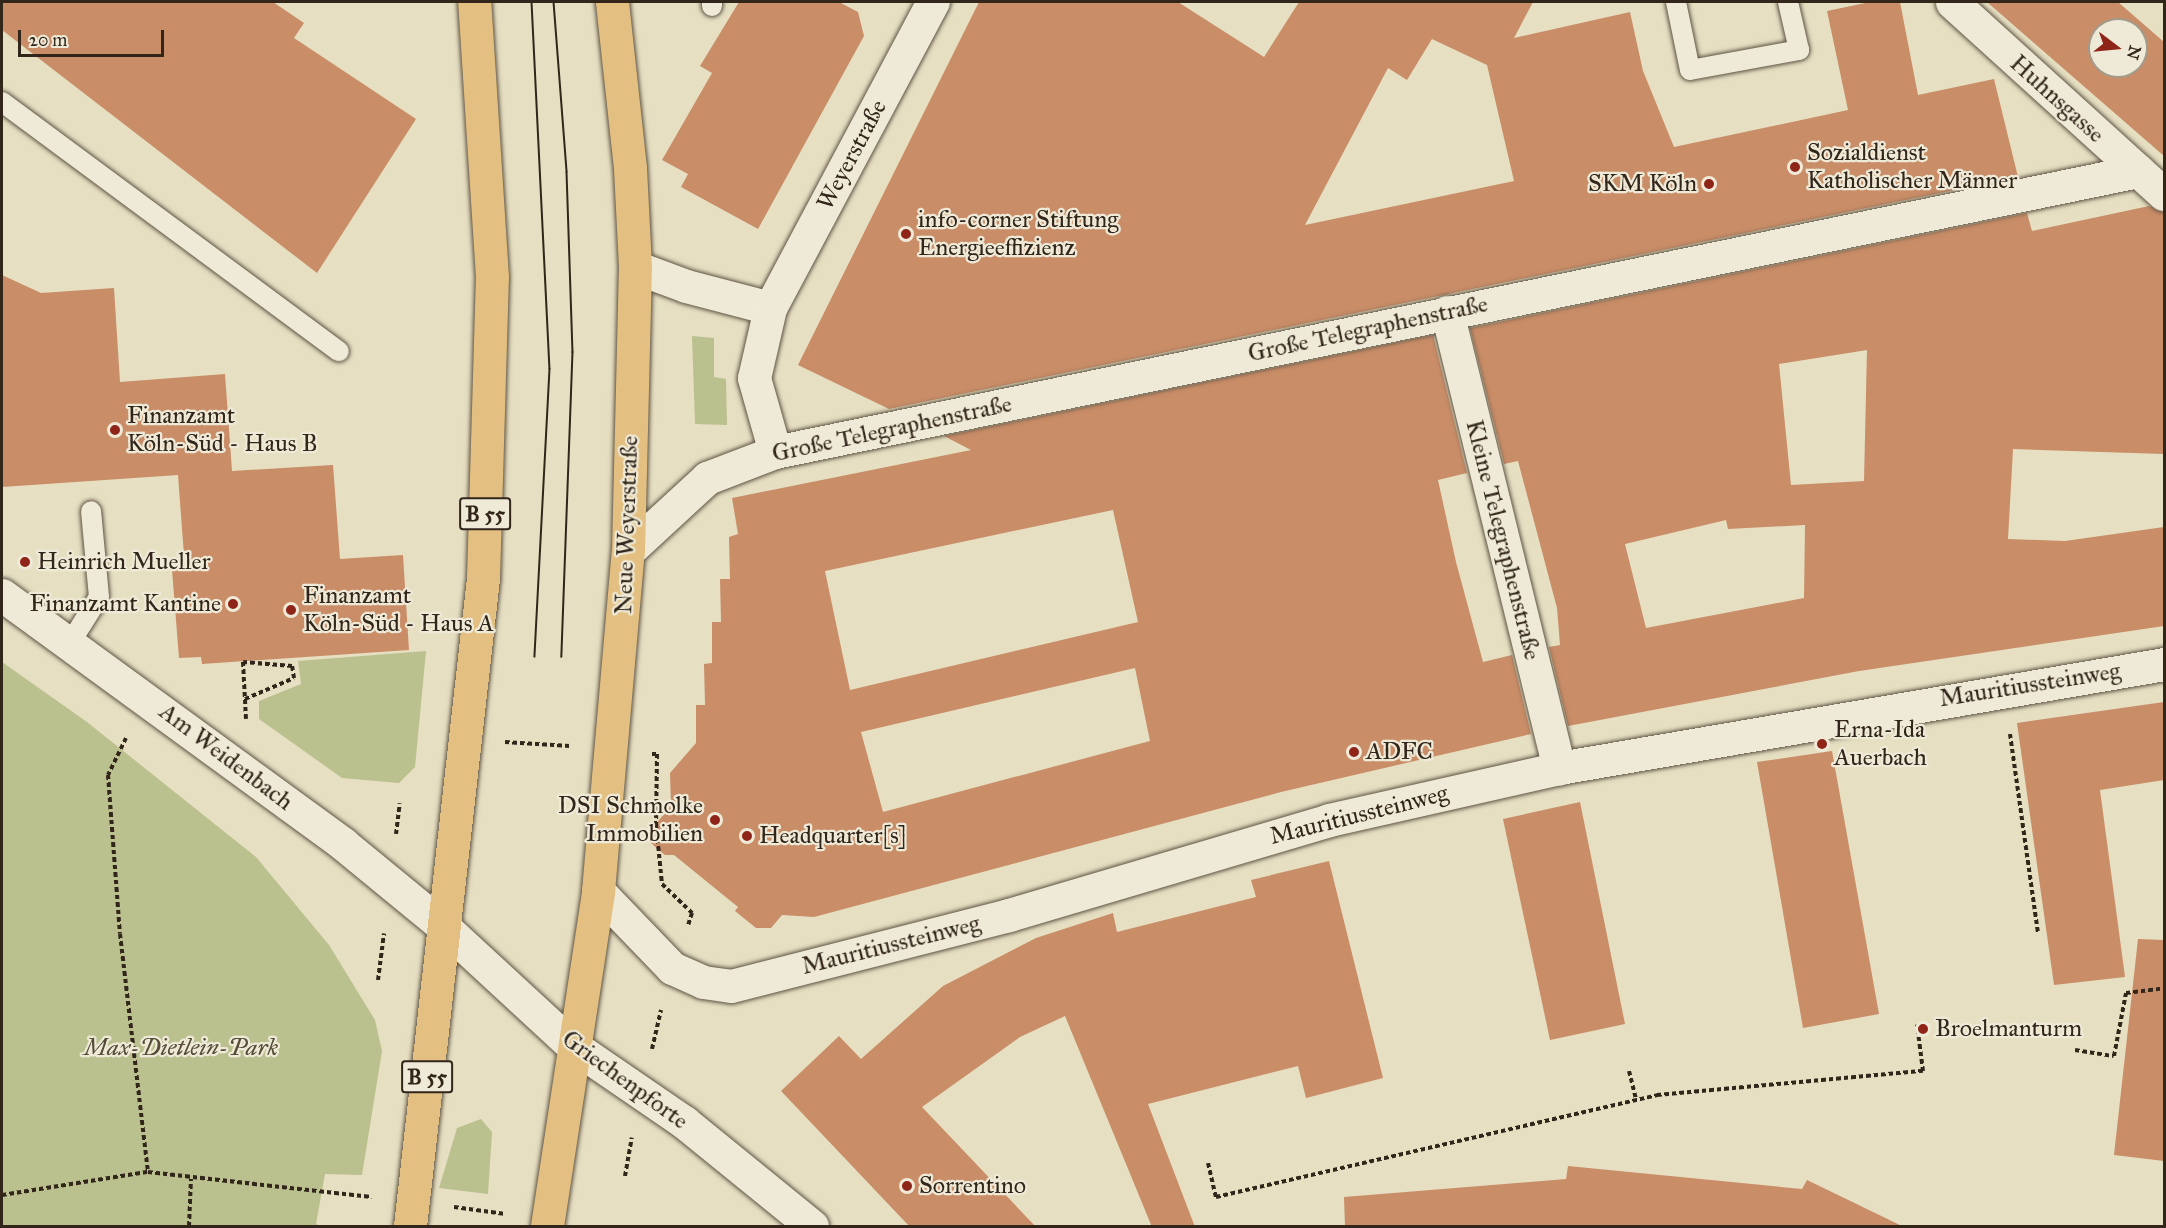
<!DOCTYPE html>
<html>
<head>
<meta charset="utf-8">
<style>
  body { margin:0 }
  #map { position:relative; width:2166px; height:1228px; overflow:hidden; background:#e6dfc2; font-family:"IM FELL Great Primer",serif }
  div>[style] { position:absolute }
  .green>* { inset:0; background:#bbc08f }
  .building>* { inset:0; background:#c98d68 }
  .path>* { height:4px; margin-top:-2px; transform-origin:0; background:repeating-linear-gradient(90deg,#32251a 0 4.5px,transparent 0 7.5px) }
  .roads { filter:drop-shadow(0 0 2px #5f5444) drop-shadow(0 0 2px #5f5444) }
  .lane>* { height:20px; margin:-10px; padding:0 10px; transform-origin:10px; border-radius:10px; background:#efead7 }
  .street>* { height:33px; margin:-16.5px; padding:0 16.5px; transform-origin:16.5px; border-radius:16.5px; background:#efead7 }
  .secondary>* { height:33px; margin:-16.5px; padding:0 16.5px; transform-origin:16.5px; border-radius:16.5px; background:#efead7 }
  .primary>* { height:33px; margin:-16.5px; padding:0 16.5px; transform-origin:16.5px; border-radius:16.5px; background:#e3c081 }
  .tram>* { height:1.5px; margin:-0.75px; padding:0 0.75px; transform-origin:0.75px; border-radius:0.75px; background:#32251a }
  .dots>* { width:16px; height:16px; translate:-50% -50%; box-sizing:border-box; border:3px solid #efead7; border-radius:50% }
  span { translate:-50% -50%; white-space:nowrap; text-align:center; line-height:1.15; -webkit-text-stroke:4.5px #efead7; paint-order:stroke }
  .shield-label span { padding:2px 4px; background:#efead7; border:2px solid; border-radius:4px; -webkit-text-stroke-width:0 }
  .shield-label { font-size:22px; color:#32251a; font-weight:700 }
  .street-label { font-size:24px; color:#32251a }
  .poi-label { font-size:24px; color:#32251a }
  .left { translate:0 -50%; text-align:left }
  .right { translate:-100% -50%; text-align:right }
  .park-label { font-size:24px; color:#544c37; font-style:italic }
  .frame { position:absolute; inset:0; border:3px solid #32251a; pointer-events:none }
  .north { position:absolute; left:2088px; top:18px; width:60px; height:60px; box-sizing:border-box; background:#efead7; border:2px solid #a39b8b; border-radius:50%; rotate:106deg; font-size:16px; font-weight:700; line-height:24px; text-align:center; color:#32251a }
  .north::after { content:''; display:block; margin:auto; width:21px; height:27px; background:#8f2418; clip-path:polygon(50% 0,100% 100%,50% 72%,0 100%) }
  .scale { position:absolute; left:18px; top:30px; width:146px; height:27px; box-sizing:border-box; border:3px solid #32251a; border-top:0; padding-left:8px; font-size:18px; line-height:21px; white-space:nowrap; color:#32251a; -webkit-text-stroke:4px #efead7; paint-order:stroke }
</style>
</head>
<body>
<div id="map">
  <div class="green">
    <i style="clip-path:polygon(692px 336px,714px 338px,714px 377px,726px 379px,727px 425px,695px 424px)"></i>
    <i style="clip-path:polygon(426px 651px,415px 767px,399px 783px,342px 778px,259px 719px,259px 701px,301px 684px,298px 661px)"></i>
    <i style="clip-path:polygon(2px 662px,87px 722px,256px 857px,329px 945px,375px 1020px,382px 1051px,362px 1175px,325px 1174px,316px 1224px,320px 1226px,2px 1226px)"></i>
    <i style="clip-path:polygon(481px 1119px,492px 1132px,488px 1194px,439px 1188px,457px 1128px)"></i>
  </div>
  <div class="building">
    <i style="clip-path:polygon(2px 2px,273px 2px,304px 23px,294px 38px,416px 119px,317px 273px,2px 30px)"></i>
    <i style="clip-path:polygon(739px 2px,839px 2px,858px 12px,864px 36px,758px 229px,681px 187px,688px 174px,662px 160px,712px 73px,700px 66px)"></i>
    <i style="clip-path:polygon(evenodd,979px 2px,1178px 2px,1264px 57px,1299px 2px,1533px 2px,1514px 38px,1630px 12px,1643px 71px,1674px 147px,1848px 110px,1827px 11px,1870px 2px,1900px 2px,1918px 95px,1994px 79px,2018px 177px,889px 409px,798px 365px,979px 2px,1432px 39px,1487px 65px,1514px 181px,1305px 225px,1388px 68px,1407px 80px,1432px 39px)"></i>
    <i style="clip-path:polygon(evenodd,1987px 2px,2118px 2px,2164px 42px,2164px 156px,1987px 2px,2100px 30px,2136px 30px,2136px 66px,2100px 66px,2100px 30px)"></i>
    <i style="clip-path:polygon(evenodd,2149px 206px,2164px 212px,2164px 454px,2013px 449px,2008px 539px,2065px 541px,2164px 527px,2164px 626px,1859px 671px,1568px 726px,1549px 647px,1560px 645px,1557px 608px,1518px 461px,1504px 464px,1470px 328px,2027px 213px,2032px 231px,2149px 206px,1867px 350px,1864px 481px,1791px 485px,1779px 364px,1867px 350px,2149px 206px,1726px 520px,1728px 529px,1805px 525px,1804px 598px,1646px 628px,1625px 544px,1726px 520px)"></i>
    <i style="clip-path:polygon(2px 275px,41px 293px,114px 288px,120px 382px,225px 374px,232px 471px,333px 465px,340px 559px,403px 555px,409px 650px,202px 664px,201px 657px,179px 658px,172px 570px,185px 569px,178px 475px,2px 487px)"></i>
    <i style="clip-path:polygon(evenodd,1433px 335px,1467px 473px,1438px 480px,1456px 562px,1483px 662px,1512px 655px,1531px 734px,1281px 792px,814px 917px,782px 915px,771px 928px,756px 928px,735px 911px,738px 907px,674px 855px,665px 855px,645px 838px,671px 805px,670px 773px,696px 743px,696px 705px,705px 705px,704px 664px,712px 663px,712px 622px,721px 622px,720px 579px,730px 579px,729px 537px,738px 534px,732px 498px,971px 450px,944px 436px,1433px 335px,1113px 510px,1138px 622px,850px 690px,825px 571px,1113px 510px,1433px 335px,1135px 668px,1150px 741px,883px 812px,861px 732px,1135px 668px)"></i>
    <i style="clip-path:polygon(2164px 702px,2164px 780px,2100px 790px,2125px 977px,2054px 985px,2017px 723px)"></i>
    <i style="clip-path:polygon(1832px 751px,1879px 1014px,1803px 1028px,1757px 762px)"></i>
    <i style="clip-path:polygon(1580px 802px,1625px 1024px,1550px 1040px,1503px 819px)"></i>
    <i style="clip-path:polygon(1329px 861px,1383px 1078px,1306px 1098px,1298px 1066px,1148px 1104px,1195px 1227px,1152px 1227px,1065px 1016px,1020px 1037px,922px 1107px,1036px 1227px,910px 1227px,781px 1091px,839px 1036px,861px 1059px,943px 986px,1036px 938px,1113px 913px,1117px 932px,1256px 897px,1251px 880px)"></i>
    <i style="clip-path:polygon(2138px 939px,2164px 940px,2164px 1161px,2114px 1155px)"></i>
    <i style="clip-path:polygon(1568px 1166px,1802px 1189px,1807px 1180px,1904px 1227px,1345px 1227px,1344px 1197px,1566px 1179px)"></i>
  </div>
  <div class="path">
    <i style="left:245px;top:699px;width:53px;rotate:-23.2deg"></i>
    <i style="left:294px;top:678px;width:12px;rotate:-99deg"></i>
    <i style="left:292px;top:666px;width:49px;rotate:-175.3deg"></i>
    <i style="left:243px;top:662px;width:57px;rotate:87deg"></i>
    <i style="left:2010px;top:734px;width:201px;rotate:82deg"></i>
    <i style="left:126px;top:738px;width:41px;rotate:115.9deg"></i>
    <i style="left:108px;top:775px;width:159px;rotate:85.7deg"></i>
    <i style="left:120px;top:934px;width:240px;rotate:83.3deg"></i>
    <i style="left:505px;top:742px;width:65px;rotate:3.5deg"></i>
    <i style="left:652px;top:754px;width:5px"></i>
    <i style="left:657px;top:754px;width:70px;rotate:90.8deg"></i>
    <i style="left:656px;top:824px;width:60px;rotate:84.3deg"></i>
    <i style="left:662px;top:884px;width:42px;rotate:44deg"></i>
    <i style="left:692px;top:913px;width:13px;rotate:108deg"></i>
    <i style="left:396px;top:834px;width:31px;rotate:-83deg"></i>
    <i style="left:378px;top:980px;width:47px;rotate:-82.7deg"></i>
    <i style="left:652px;top:1049px;width:40px;rotate:-77deg"></i>
    <i style="left:2075px;top:1050px;width:39px;rotate:9deg"></i>
    <i style="left:2114px;top:1056px;width:64px;rotate:-79.2deg"></i>
    <i style="left:2126px;top:993px;width:38px;rotate:-7deg"></i>
    <i style="left:1629px;top:1071px;width:29px;rotate:76deg"></i>
    <i style="left:1208px;top:1163px;width:35px;rotate:77deg"></i>
    <i style="left:1216px;top:1197px;width:453px;rotate:-13deg"></i>
    <i style="left:1657px;top:1095px;width:267px;rotate:-5.2deg"></i>
    <i style="left:1923px;top:1071px;width:47px;rotate:-97.3deg"></i>
    <i style="left:625px;top:1176px;width:39px;rotate:-80deg"></i>
    <i style="left:2px;top:1195px;width:148px;rotate:-9deg"></i>
    <i style="left:148px;top:1172px;width:225px;rotate:6.4deg"></i>
    <i style="left:454px;top:1207px;width:52px;rotate:7.7deg"></i>
    <i style="left:189px;top:1226px;width:47px;rotate:-87.6deg"></i>
  </div>
  <div class="roads">
    <div class="lane">
      <i style="left:1676px;top:2px;width:69px;rotate:78.4deg"></i>
      <i style="left:1690px;top:70px;width:111px;rotate:-10.4deg"></i>
      <i style="left:1799px;top:50px;width:49px;rotate:-102.9deg"></i>
      <i style="left:712px;top:6px;width:4px;rotate:-90deg"></i>
      <i style="left:2px;top:102px;width:419px;rotate:36.5deg"></i>
      <i style="left:70px;top:643px;width:54px;rotate:-57.8deg"></i>
      <i style="left:99px;top:597px;width:86px;rotate:-95.3deg"></i>
    </div>
    <div class="street">
      <i style="left:1952px;top:2px;width:286px;rotate:42.2deg"></i>
      <i style="left:635px;top:267px;width:54px;rotate:20.4deg"></i>
      <i style="left:686px;top:286px;width:87px;rotate:14.7deg"></i>
      <i style="left:1447px;top:312px;width:470px;rotate:76.2deg"></i>
      <i style="left:775px;top:452px;width:77px;rotate:-105.8deg"></i>
      <i style="left:754px;top:378px;width:72px;rotate:-77.1deg"></i>
      <i style="left:770px;top:308px;width:347px;rotate:-62deg"></i>
      <i style="left:628px;top:551px;width:108px;rotate:-42.7deg"></i>
      <i style="left:707px;top:478px;width:73px;rotate:-20.9deg"></i>
      <i style="left:775px;top:452px;width:1392px;rotate:-11.65deg"></i>
      <i style="left:598px;top:891px;width:107px;rotate:46.1deg"></i>
      <i style="left:672px;top:968px;width:34px;rotate:24deg"></i>
      <i style="left:703px;top:982px;width:28px;rotate:8deg"></i>
      <i style="left:731px;top:986px;width:287px;rotate:-14.3deg"></i>
      <i style="left:1009px;top:915px;width:334px;rotate:-16.5deg"></i>
      <i style="left:1329px;top:820px;width:236px;rotate:-12.7deg"></i>
      <i style="left:1559px;top:768px;width:614px;rotate:-9.75deg"></i>
      <i style="left:444px;top:927px;width:176px;rotate:42.7deg"></i>
      <i style="left:573px;top:1046px;width:135px;rotate:34.4deg"></i>
      <i style="left:684px;top:1122px;width:165px;rotate:39.1deg"></i>
    </div>
    <div class="secondary">
      <i style="left:2px;top:595px;width:422px;rotate:36.1deg"></i>
      <i style="left:343px;top:844px;width:131px;rotate:39.4deg"></i>
    </div>
    <div class="primary">
      <i style="left:410px;top:1226px;width:652px;rotate:-83.57deg"></i>
      <i style="left:483px;top:578px;width:301px;rotate:-88.3deg"></i>
      <i style="left:492px;top:277px;width:276px;rotate:-93.7deg"></i>
      <i style="left:547px;top:1226px;width:339px;rotate:-81.3deg"></i>
      <i style="left:598px;top:891px;width:341px;rotate:-85deg"></i>
      <i style="left:628px;top:551px;width:284px;rotate:-88.6deg"></i>
      <i style="left:635px;top:267px;width:99px;rotate:-92.9deg"></i>
      <i style="left:630px;top:168px;width:167px;rotate:-96.2deg"></i>
    </div>
  </div>
  <div class="tram">
    <i style="left:532px;top:2px;width:367px;rotate:87.2deg"></i>
    <i style="left:550px;top:369px;width:288px;rotate:93deg"></i>
    <i style="left:554px;top:2px;width:170px;rotate:85.6deg"></i>
    <i style="left:567px;top:172px;width:180px;rotate:88.1deg"></i>
    <i style="left:573px;top:352px;width:305px;rotate:92.1deg"></i>
  </div>
  <div class="dots">
    <i style="left:1795px;top:167px;background:#8f2418"></i>
    <i style="left:1709px;top:184px;background:#8f2418"></i>
    <i style="left:906px;top:234px;background:#8f2418"></i>
    <i style="left:115px;top:430px;background:#8f2418"></i>
    <i style="left:25px;top:562px;background:#8f2418"></i>
    <i style="left:233px;top:604px;background:#8f2418"></i>
    <i style="left:291px;top:610px;background:#8f2418"></i>
    <i style="left:1822px;top:744px;background:#8f2418"></i>
    <i style="left:1354px;top:752px;background:#8f2418"></i>
    <i style="left:715px;top:820px;background:#8f2418"></i>
    <i style="left:747px;top:836px;background:#8f2418"></i>
    <i style="left:1923px;top:1029px;background:#8f2418"></i>
    <i style="left:907px;top:1186px;background:#8f2418"></i>
  </div>
  <div class="shield-label">
    <span style="left:485px;top:514px">B 55</span>
    <span style="left:427px;top:1077px">B 55</span>
  </div>
  <div class="street-label">
    <span style="left:2057px;top:99px;rotate:42deg">Huhnsgasse</span>
    <span style="left:852px;top:155px;rotate:-62deg">Weyerstraße</span>
    <span style="left:1368px;top:329px;rotate:-12deg">Große Telegraphenstraße</span>
    <span style="left:892px;top:429px;rotate:-12deg">Große Telegraphenstraße</span>
    <span style="left:627px;top:525px;rotate:-88deg">Neue Weyerstraße</span>
    <span style="left:1503px;top:540px;rotate:76deg">Kleine Telegraphenstraße</span>
    <span style="left:2030px;top:685px;rotate:-9deg">Mauritiussteinweg</span>
    <span style="left:226px;top:757px;rotate:37deg">Am Weidenbach</span>
    <span style="left:1359px;top:815px;rotate:-14deg">Mauritiussteinweg</span>
    <span style="left:891px;top:945px;rotate:-14deg">Mauritiussteinweg</span>
    <span style="left:625px;top:1080px;rotate:36deg">Griechenpforte</span>
  </div>
  <div class="poi-label">
    <span class="left" style="left:1807px;top:167px">Sozialdienst<br>Katholischer Männer</span>
    <span class="right" style="left:1697px;top:184px">SKM Köln</span>
    <span class="left" style="left:918px;top:234px">info-corner Stiftung<br>Energieeffizienz</span>
    <span class="left" style="left:127px;top:430px">Finanzamt<br>Köln-Süd - Haus B</span>
    <span class="left" style="left:37px;top:562px">Heinrich Mueller</span>
    <span class="left" style="left:303px;top:610px">Finanzamt<br>Köln-Süd - Haus A</span>
    <span class="right" style="left:221px;top:604px">Finanzamt Kantine</span>
    <span class="left" style="left:1834px;top:744px">Erna-Ida<br>Auerbach</span>
    <span class="left" style="left:1366px;top:752px">ADFC</span>
    <span class="right" style="left:703px;top:820px">DSI Schmolke<br>Immobilien</span>
    <span class="left" style="left:759px;top:836px">Headquarter[s]</span>
    <span class="left" style="left:1935px;top:1029px">Broelmanturm</span>
    <span class="left" style="left:919px;top:1186px">Sorrentino</span>
  </div>
  <div class="park-label">
    <span style="left:181px;top:1048px">Max-Dietlein-Park</span>
  </div>
  <div class="frame"></div>
  <div class="north">N</div>
  <div class="scale">20 m</div>
</div>
</body>
</html>
